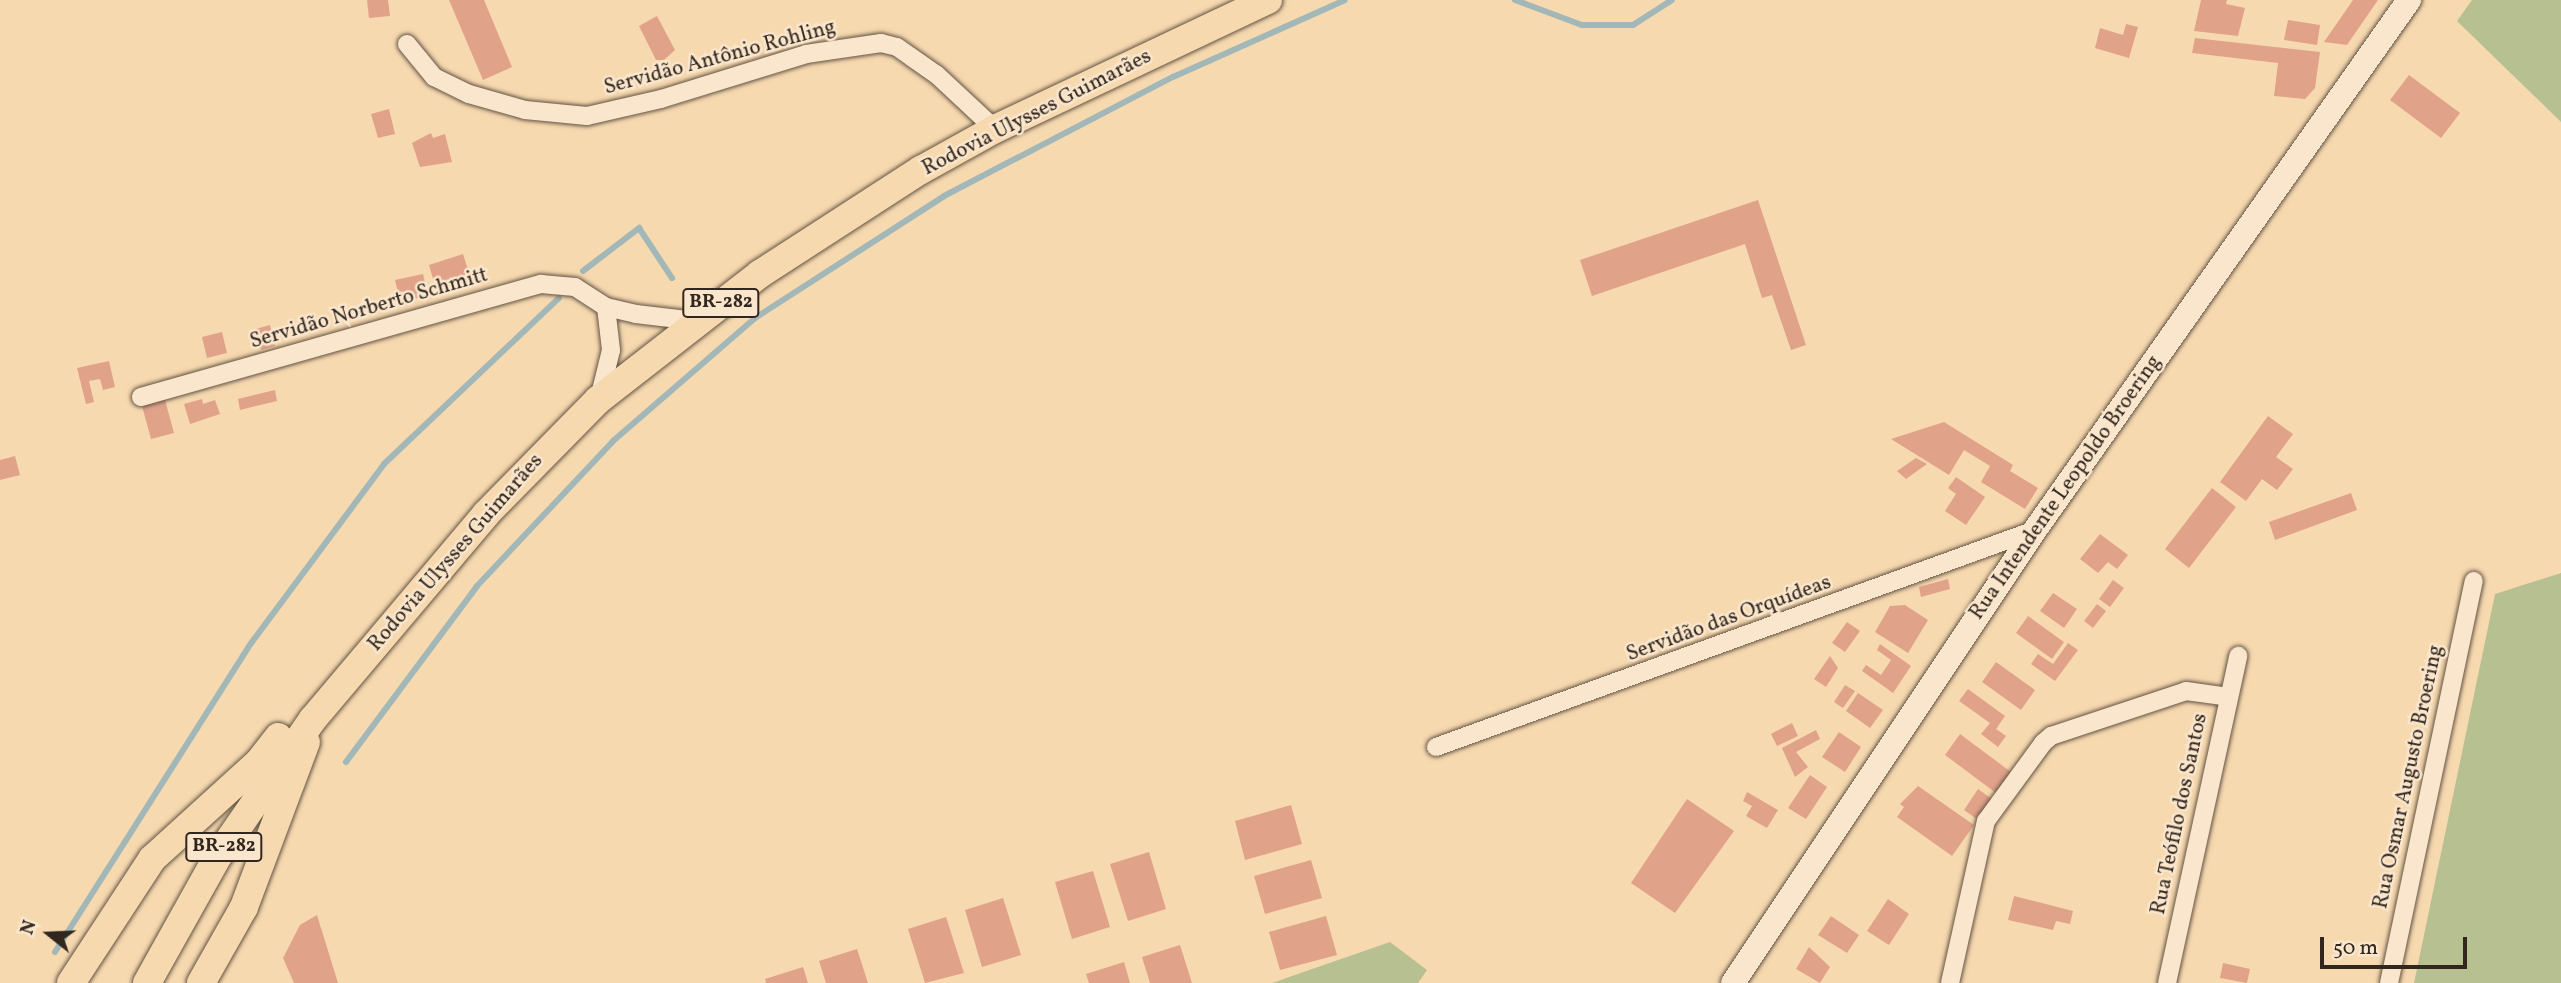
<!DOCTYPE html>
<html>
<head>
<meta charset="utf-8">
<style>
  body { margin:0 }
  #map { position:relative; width:2561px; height:983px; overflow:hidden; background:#f7d9b0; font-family:Vollkorn,serif }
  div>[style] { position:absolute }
  .green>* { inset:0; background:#b6c090 }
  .stream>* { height:6px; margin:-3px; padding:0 3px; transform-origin:3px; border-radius:3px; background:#a2b7b7 }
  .building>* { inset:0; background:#e1a28a }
  .roads { filter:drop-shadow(0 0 2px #635443) drop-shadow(0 0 2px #635443) }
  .minor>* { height:18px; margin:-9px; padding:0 9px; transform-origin:9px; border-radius:9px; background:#fae6cc }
  .secondary>* { height:24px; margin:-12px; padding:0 12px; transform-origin:12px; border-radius:12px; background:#fae6cc }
  .trunk>* { height:28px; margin:-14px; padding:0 14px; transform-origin:14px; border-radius:14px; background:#f7d9b0 }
  span { translate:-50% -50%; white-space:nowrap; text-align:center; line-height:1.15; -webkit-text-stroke:5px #fae6cc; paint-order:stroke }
  .shield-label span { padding:2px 5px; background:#fae6cc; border:2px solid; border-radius:5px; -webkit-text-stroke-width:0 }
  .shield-label { font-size:19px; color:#32271f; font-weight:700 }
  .street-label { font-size:21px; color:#32271f }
  .north { position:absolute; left:14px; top:899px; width:70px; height:70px; -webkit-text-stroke:5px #fae6cc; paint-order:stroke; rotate:288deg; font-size:19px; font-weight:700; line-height:28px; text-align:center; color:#32271f }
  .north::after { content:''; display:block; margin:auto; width:24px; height:32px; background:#32271f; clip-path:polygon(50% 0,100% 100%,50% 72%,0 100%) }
  .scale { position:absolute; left:2320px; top:937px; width:147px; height:32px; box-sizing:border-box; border:4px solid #32271f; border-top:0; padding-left:9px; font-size:21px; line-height:24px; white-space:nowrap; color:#32271f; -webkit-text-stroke:5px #fae6cc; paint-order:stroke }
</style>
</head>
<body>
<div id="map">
  <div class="green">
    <i style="clip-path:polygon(2472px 0,2561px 0,2561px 122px,2457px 21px)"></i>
    <i style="clip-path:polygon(2561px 573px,2561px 983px,2414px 983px,2495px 594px)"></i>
    <i style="clip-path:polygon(1390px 942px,1427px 970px,1418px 983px,1272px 983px)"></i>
  </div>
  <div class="stream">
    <i style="left:1515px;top:0;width:72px;rotate:20.5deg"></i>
    <i style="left:1582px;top:25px;width:51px"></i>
    <i style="left:1633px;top:25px;width:46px;rotate:-32.7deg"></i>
    <i style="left:583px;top:271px;width:71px;rotate:-37.5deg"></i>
    <i style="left:639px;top:228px;width:60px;rotate:56.6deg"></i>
    <i style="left:346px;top:762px;width:219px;rotate:-53.3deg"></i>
    <i style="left:477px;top:586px;width:199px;rotate:-46.8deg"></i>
    <i style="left:613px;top:441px;width:188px;rotate:-40.9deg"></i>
    <i style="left:755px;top:318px;width:225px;rotate:-32.8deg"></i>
    <i style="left:944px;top:196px;width:258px;rotate:-27.5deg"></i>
    <i style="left:1173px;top:77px;width:188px;rotate:-24.1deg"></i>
    <i style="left:55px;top:952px;width:367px;rotate:-57.6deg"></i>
    <i style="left:252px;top:642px;width:222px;rotate:-53.4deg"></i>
    <i style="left:384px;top:464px;width:241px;rotate:-43.5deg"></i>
  </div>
  <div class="building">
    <i style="clip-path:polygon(367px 0,388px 0,390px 16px,369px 18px)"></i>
    <i style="clip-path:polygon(449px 0,484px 0,512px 67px,483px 80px)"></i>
    <i style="clip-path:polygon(2201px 0,2227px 0,2226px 4px,2245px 8px,2238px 36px,2194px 31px)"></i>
    <i style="clip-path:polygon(2353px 0,2378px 0,2347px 45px,2324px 42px)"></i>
    <i style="clip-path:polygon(657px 16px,675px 50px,664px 60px,656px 60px,639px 26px)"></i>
    <i style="clip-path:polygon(2288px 20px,2320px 25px,2317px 45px,2284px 40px)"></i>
    <i style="clip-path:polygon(2126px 24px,2138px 27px,2129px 58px,2095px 48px,2100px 28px,2123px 35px)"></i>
    <i style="clip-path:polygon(2195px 38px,2320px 52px,2315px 88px,2305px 99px,2274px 96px,2278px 63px,2192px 53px)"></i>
    <i style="clip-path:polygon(2409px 75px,2460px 113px,2441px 138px,2390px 100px)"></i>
    <i style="clip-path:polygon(389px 109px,395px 134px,378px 138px,371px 114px)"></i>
    <i style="clip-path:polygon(431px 133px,433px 138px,445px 134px,452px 162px,420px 167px,412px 143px)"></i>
    <i style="clip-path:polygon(1758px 200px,1806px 345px,1791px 350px,1772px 295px,1762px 298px,1745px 244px,1592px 296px,1580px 260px)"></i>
    <i style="clip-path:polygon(463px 254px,470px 276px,458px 280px,460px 286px,437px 293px,429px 265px)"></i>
    <i style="clip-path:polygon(423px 274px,428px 296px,400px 302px,395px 280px)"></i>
    <i style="clip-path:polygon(270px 325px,275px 346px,261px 350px,256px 329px)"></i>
    <i style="clip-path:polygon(222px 332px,227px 353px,207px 358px,202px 337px)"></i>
    <i style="clip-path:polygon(109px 361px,115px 387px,103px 390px,100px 379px,89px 381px,94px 402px,86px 404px,77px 368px)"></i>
    <i style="clip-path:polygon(275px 390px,277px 401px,240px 410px,238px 399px)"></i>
    <i style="clip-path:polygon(202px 399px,203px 404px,215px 400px,220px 414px,190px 424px,184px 404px)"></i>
    <i style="clip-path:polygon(165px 400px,174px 433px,151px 439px,142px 406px)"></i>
    <i style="clip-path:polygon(2268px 416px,2293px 434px,2276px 457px,2293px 469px,2277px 490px,2262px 479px,2246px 501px,2220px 482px)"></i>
    <i style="clip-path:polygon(1944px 422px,2013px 465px,2010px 471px,2038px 488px,2025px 509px,1981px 482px,1990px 466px,1964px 450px,1949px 475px,1891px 439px)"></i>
    <i style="clip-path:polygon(15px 456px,20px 475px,0 480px,0 460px)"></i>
    <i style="clip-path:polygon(1916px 458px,1927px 464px,1906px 479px,1897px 471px)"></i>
    <i style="clip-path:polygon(1956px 477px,1985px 497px,1966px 525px,1945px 511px,1956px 494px,1948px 488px)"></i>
    <i style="clip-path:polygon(2212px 488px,2236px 507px,2189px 568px,2165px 549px)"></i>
    <i style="clip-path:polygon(2351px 493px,2357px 510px,2275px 540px,2269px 522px)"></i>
    <i style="clip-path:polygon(2100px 534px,2128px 555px,2117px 569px,2108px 562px,2098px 573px,2080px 559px)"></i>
    <i style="clip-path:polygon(1948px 579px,1950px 589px,1921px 597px,1919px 587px)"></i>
    <i style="clip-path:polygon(2113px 580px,2124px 588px,2110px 607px,2099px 599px)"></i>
    <i style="clip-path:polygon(2053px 593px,2077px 609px,2064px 628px,2040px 611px)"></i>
    <i style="clip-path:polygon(2097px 604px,2106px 611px,2093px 628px,2084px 621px)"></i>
    <i style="clip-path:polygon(1905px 605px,1928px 620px,1908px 653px,1875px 632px,1890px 606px)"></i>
    <i style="clip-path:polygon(2028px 616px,2064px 642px,2052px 659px,2016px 633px)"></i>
    <i style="clip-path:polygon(1847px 622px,1860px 631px,1845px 652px,1832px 643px)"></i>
    <i style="clip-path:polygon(2068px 643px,2078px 650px,2055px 681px,2031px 664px,2038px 654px,2053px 664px)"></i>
    <i style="clip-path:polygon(1880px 644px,1911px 666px,1893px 693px,1862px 671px,1866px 665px,1881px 675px,1891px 660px,1877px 650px)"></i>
    <i style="clip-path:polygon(1830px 656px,1838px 668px,1826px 687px,1814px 679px)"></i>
    <i style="clip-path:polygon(1996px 662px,2035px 690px,2021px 710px,1982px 682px)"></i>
    <i style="clip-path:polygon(1845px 685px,1855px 691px,1843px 708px,1834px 702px)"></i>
    <i style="clip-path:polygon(1968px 689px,2005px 716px,1996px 729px,2006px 736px,1998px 747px,1981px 734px,1990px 723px,1959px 701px)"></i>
    <i style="clip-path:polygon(1858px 693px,1883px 710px,1870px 728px,1846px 711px)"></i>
    <i style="clip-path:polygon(1792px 723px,1798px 736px,1777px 746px,1771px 734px)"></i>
    <i style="clip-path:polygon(1816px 730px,1820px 739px,1796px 752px,1808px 767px,1795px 777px,1782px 748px)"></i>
    <i style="clip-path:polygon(1839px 732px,1861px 747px,1845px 772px,1822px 757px)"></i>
    <i style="clip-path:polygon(1960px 734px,2011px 772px,1996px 793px,1945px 755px)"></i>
    <i style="clip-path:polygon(1810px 775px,1827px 787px,1806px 819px,1788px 808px)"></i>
    <i style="clip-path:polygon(1918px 786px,1974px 825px,1952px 856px,1897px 817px,1904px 807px,1900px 804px)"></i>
    <i style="clip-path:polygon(1978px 789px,1992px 799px,1978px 820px,1964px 810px)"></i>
    <i style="clip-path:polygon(1747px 792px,1778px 810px,1767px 828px,1746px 816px,1752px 806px,1743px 801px)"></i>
    <i style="clip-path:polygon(1687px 799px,1734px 831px,1675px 913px,1631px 883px)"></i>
    <i style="clip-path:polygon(1291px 805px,1302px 844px,1245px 860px,1235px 821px)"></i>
    <i style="clip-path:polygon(1149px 852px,1166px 909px,1128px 921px,1110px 864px)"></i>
    <i style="clip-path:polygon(1311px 860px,1322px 898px,1265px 914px,1254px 876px)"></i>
    <i style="clip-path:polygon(1093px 871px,1110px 927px,1072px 939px,1055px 882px)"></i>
    <i style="clip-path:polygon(2014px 896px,2073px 911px,2070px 924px,2056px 921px,2053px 930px,2008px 920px)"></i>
    <i style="clip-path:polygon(1003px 898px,1021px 955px,982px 967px,965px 910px)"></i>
    <i style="clip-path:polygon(1888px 899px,1909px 914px,1889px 945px,1867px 931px)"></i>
    <i style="clip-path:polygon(317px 915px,338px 983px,294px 983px,283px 958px,300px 925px)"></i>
    <i style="clip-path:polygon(1326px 916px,1337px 955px,1280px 970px,1269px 932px)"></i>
    <i style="clip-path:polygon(1831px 916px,1859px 935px,1847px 953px,1818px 935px)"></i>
    <i style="clip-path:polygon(946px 917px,964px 973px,925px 983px,908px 929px)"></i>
    <i style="clip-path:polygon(1180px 945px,1192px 983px,1150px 983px,1142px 957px)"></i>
    <i style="clip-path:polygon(1809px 947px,1830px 967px,1820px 983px,1796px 969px)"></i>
    <i style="clip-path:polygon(857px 949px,868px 983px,826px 983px,819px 961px)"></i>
    <i style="clip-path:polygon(1124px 962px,1130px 983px,1089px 983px,1086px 974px)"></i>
    <i style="clip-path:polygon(2223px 963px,2250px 969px,2247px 983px,2220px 978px)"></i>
    <i style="clip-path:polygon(803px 967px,808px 983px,766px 983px,765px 979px)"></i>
  </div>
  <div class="roads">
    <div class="minor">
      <i style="left:407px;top:44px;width:43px;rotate:50.7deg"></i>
      <i style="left:434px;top:77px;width:39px;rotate:26deg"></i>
      <i style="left:469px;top:94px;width:58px;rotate:15.9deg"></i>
      <i style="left:525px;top:110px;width:62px;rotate:5.5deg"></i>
      <i style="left:587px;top:116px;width:76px;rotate:-12.9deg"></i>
      <i style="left:661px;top:99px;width:152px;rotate:-17.2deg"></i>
      <i style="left:806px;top:54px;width:76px;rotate:-8.3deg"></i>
      <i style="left:881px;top:43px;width:16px;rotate:14deg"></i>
      <i style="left:897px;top:47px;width:49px;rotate:35deg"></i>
      <i style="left:937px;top:75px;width:79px;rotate:43deg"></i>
      <i style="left:141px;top:397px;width:416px;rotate:-15.8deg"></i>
      <i style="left:541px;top:284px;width:34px;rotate:5deg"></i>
      <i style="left:575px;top:287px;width:37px;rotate:33deg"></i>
      <i style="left:606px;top:307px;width:31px;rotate:13deg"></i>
      <i style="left:636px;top:314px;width:60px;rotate:6.7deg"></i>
      <i style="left:599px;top:399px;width:50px;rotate:-76.2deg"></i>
      <i style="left:611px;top:350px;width:43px;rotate:-96.6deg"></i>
      <i style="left:1436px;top:747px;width:637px;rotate:-19.91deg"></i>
      <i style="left:1950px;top:983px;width:166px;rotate:-77.5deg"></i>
      <i style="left:1986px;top:821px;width:97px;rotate:-53.8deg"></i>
      <i style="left:2043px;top:743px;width:11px;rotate:-41deg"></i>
      <i style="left:2051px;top:736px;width:142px;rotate:-18.4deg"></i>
      <i style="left:2186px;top:691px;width:43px;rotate:7.9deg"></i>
      <i style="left:2167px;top:983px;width:335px;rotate:-77.7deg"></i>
      <i style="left:2389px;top:983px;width:411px;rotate:-78.1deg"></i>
    </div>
    <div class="secondary">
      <i style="left:1733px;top:983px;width:544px;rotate:-56.31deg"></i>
      <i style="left:2035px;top:530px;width:649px;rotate:-54.79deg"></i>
    </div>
    <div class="trunk">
      <i style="left:71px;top:983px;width:148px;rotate:-56.8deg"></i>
      <i style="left:152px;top:859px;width:143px;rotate:-42.2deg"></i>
      <i style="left:258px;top:763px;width:33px;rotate:-52deg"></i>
      <i style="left:147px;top:983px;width:145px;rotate:-60.8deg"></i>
      <i style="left:218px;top:856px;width:167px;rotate:-55.3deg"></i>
      <i style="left:313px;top:719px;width:268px;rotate:-49.8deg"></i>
      <i style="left:486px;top:514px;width:160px;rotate:-45.5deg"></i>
      <i style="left:598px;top:400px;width:205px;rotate:-37.9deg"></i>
      <i style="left:760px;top:274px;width:192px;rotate:-32.9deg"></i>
      <i style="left:921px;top:170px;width:85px;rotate:-29deg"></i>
      <i style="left:995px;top:129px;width:302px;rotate:-25.3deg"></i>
      <i style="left:201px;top:983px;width:87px;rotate:-60.5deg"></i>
      <i style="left:244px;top:907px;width:176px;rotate:-69.4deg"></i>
    </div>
  </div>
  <div class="shield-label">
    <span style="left:721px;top:303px">BR-282</span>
    <span style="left:224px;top:847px">BR-282</span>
  </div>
  <div class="street-label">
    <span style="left:720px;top:58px;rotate:-15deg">Servidão Antônio Rohling</span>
    <span style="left:1037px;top:113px;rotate:-27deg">Rodovia Ulysses Guimarães</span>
    <span style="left:369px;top:309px;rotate:-16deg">Servidão Norberto Schmitt</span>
    <span style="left:2066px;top:488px;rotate:-55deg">Rua Intendente Leopoldo Broering</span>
    <span style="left:456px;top:553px;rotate:-49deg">Rodovia Ulysses Guimarães</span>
    <span style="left:1729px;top:619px;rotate:-20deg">Servidão das Orquídeas</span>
    <span style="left:2409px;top:777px;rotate:-78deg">Rua Osmar Augusto Broering</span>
    <span style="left:2180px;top:814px;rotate:-78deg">Rua Teófilo dos Santos</span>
  </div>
  <div class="north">N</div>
  <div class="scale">50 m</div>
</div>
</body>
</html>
